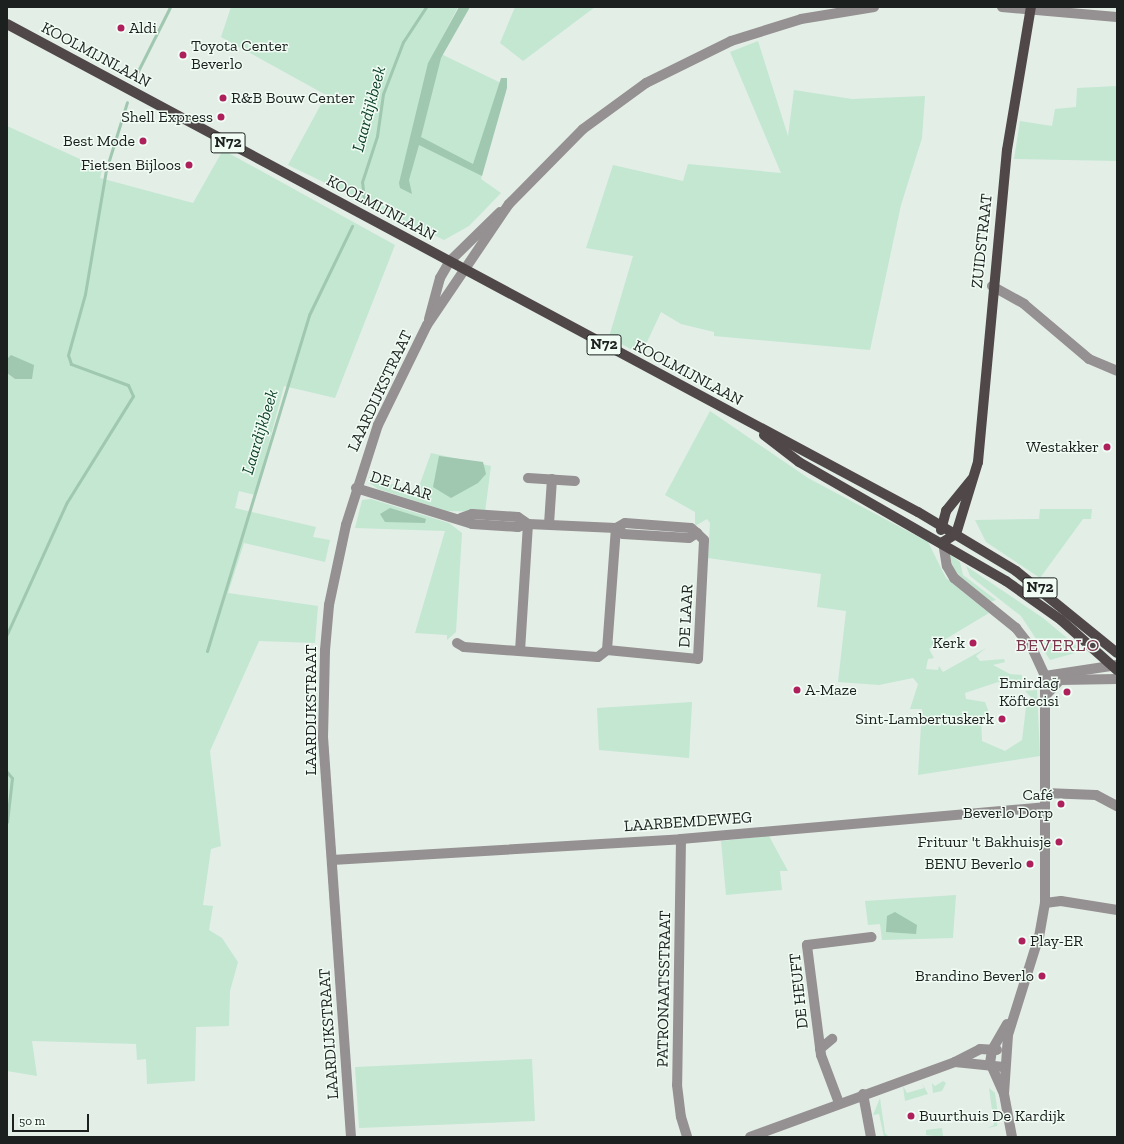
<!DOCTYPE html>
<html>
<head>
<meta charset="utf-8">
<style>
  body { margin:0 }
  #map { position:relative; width:1124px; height:1144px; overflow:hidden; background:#e3eee7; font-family:"Zilla Slab",serif }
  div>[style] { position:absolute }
  .green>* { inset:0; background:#c3e7d1 }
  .water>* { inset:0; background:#a0c7af }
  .stream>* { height:3px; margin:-1.5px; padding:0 1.5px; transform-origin:1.5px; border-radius:1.5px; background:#a0c7af }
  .minor>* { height:10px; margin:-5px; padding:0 5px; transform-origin:5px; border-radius:5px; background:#959091 }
  .primary>* { height:10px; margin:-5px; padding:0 5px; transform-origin:5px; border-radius:5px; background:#504749 }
  .dots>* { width:11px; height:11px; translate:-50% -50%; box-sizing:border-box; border:2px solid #f0fcf4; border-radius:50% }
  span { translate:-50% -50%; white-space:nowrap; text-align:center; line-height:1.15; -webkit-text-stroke:3px #f0fcf4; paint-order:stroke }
  .shield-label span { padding:1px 3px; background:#f0fcf4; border:1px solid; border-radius:3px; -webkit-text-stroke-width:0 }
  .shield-label { font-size:15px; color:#1c201e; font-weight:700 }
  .poi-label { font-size:16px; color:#1c201e }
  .left { translate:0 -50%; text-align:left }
  .right { translate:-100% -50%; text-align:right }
  .street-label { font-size:16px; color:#1c201e }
  .water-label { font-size:17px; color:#0b3d26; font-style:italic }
  .quarter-label { font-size:18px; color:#7a344b; letter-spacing:1px }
  .frame { position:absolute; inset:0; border:8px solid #1c201e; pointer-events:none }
  .scale { position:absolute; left:12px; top:1114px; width:77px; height:18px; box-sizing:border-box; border:2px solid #1c201e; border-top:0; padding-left:5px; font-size:12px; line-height:14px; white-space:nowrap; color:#1c201e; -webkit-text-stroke:3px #f0fcf4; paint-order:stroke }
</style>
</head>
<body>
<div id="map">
  <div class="green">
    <i style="clip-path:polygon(231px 7px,458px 7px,435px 51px,505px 85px,481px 179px,501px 193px,469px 226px,444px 240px,288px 165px,326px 95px,221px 37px)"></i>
    <i style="clip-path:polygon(515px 7px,595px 7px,523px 61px,500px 43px)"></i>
    <i style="clip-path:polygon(758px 41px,788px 136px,794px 90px,852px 99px,925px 96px,922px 138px,901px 205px,870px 350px,714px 336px,714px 332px,681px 324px,661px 312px,641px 355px,609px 337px,633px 256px,586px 248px,613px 165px,683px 181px,688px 164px,781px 173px,730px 52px)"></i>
    <i style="clip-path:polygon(1117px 86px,1117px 161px,1014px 159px,1020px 121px,1052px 126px,1055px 109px,1076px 107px,1077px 88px)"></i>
    <i style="clip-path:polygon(7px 126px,102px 169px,100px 178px,193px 203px,223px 150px,395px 245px,335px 398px,284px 386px,255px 495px,239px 491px,235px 508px,316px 527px,313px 537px,330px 540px,325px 562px,244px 543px,228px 593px,318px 606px,315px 643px,259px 641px,210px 751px,221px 846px,211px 849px,203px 905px,213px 906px,209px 930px,222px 938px,238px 962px,230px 991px,229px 1026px,196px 1027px,195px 1081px,147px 1084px,146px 1059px,137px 1060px,136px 1044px,32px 1041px,37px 1076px,7px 1071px,7px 373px,15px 379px,7px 359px)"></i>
    <i style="clip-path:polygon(710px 411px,808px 478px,928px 542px,946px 578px,989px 613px,929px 649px,934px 658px,928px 659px,926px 669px,938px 670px,939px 666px,943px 672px,986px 648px,976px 656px,980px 661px,1004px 659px,1005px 662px,993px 665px,1010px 674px,1022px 675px,1021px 687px,998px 682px,965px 693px,966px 699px,985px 702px,988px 710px,987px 718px,981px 718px,982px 741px,1005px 751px,1022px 740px,1027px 699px,1032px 698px,1025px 691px,1037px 690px,1040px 756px,918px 775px,922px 709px,910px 709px,918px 684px,913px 678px,879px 685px,838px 682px,846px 611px,817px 607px,821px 574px,708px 558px,710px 523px,707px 519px,695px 526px,695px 512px,665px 495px)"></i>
    <i style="clip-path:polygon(431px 453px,491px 466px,485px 512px,447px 511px,378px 489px,368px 482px,369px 477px,417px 492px)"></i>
    <i style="clip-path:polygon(371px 499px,449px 523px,462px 533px,456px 632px,447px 640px,447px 635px,415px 633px,445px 531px,355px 528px,362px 500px)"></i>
    <i style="clip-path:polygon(1040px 509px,1092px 509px,1091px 519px,1083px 519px,1040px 578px,986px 542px,975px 520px,1039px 519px)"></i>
    <i style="clip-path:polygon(949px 554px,960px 562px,963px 575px,996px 600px,990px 602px,955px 573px)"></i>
    <i style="clip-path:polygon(966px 566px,1043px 618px,1079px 648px,1075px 653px,1050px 660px,1021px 616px,970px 576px)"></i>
    <i style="clip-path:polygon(692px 702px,689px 758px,599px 750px,597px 708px)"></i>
    <i style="clip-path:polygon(769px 836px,788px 871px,780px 871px,782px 890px,726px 895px,721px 841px)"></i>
    <i style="clip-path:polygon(956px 895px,953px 938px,882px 940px,880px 924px,868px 925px,865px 901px)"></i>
    <i style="clip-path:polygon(532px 1059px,535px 1121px,359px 1128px,355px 1067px)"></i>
    <i style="clip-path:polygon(943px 1081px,946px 1083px,942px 1091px,933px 1093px,932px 1083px,935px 1086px)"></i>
    <i style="clip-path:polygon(922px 1083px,928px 1094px,905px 1101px,903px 1086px,907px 1093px,924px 1088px)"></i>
    <i style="clip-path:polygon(989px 1088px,995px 1093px,998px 1115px,997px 1126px,987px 1128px,994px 1125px)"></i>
    <i style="clip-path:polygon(880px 1098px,885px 1133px,889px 1137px,884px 1137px,879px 1114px,873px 1115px)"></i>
    <i style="clip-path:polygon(942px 1128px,943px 1137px,926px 1135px,926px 1130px)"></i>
  </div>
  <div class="water">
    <i style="clip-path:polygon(459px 7px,470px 7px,441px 58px,421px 137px,473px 164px,501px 78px,507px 78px,507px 88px,482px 176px,419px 145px,409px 180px,412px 194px,400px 188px,399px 183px,428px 63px)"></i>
    <i style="clip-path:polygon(11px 355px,34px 365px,32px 379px,15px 379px,7px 373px,7px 359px)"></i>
    <i style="clip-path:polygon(439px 456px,483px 462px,486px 474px,478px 483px,451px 498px,433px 487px)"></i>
    <i style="clip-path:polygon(390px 508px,426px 519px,425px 523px,385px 522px,380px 514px)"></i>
    <i style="clip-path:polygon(895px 912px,917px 925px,916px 934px,886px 932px,887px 916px)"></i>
  </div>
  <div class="stream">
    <i style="left:135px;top:77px;width:78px;rotate:-63.4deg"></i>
    <i style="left:364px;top:200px;width:18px;rotate:-96deg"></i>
    <i style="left:362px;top:182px;width:48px;rotate:-71.9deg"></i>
    <i style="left:377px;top:136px;width:42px;rotate:-81.9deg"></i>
    <i style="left:383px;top:94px;width:56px;rotate:-69deg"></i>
    <i style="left:403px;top:42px;width:42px;rotate:-56.7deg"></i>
    <i style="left:7px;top:634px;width:145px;rotate:-65.6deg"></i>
    <i style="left:67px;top:502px;width:125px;rotate:-58.1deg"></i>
    <i style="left:133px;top:396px;width:12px;rotate:-114deg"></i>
    <i style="left:128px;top:385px;width:61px;rotate:-159.8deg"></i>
    <i style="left:71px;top:364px;width:9px;rotate:-108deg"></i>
    <i style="left:68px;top:355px;width:63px;rotate:-74.4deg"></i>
    <i style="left:85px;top:294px;width:126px;rotate:-80.4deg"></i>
    <i style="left:106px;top:170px;width:71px;rotate:-72.8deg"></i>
    <i style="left:207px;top:651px;width:351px;rotate:-73.1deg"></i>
    <i style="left:309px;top:315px;width:99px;rotate:-64.2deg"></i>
    <i style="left:7px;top:772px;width:8px;rotate:50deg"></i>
    <i style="left:12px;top:778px;width:44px;rotate:96.5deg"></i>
  </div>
  <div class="minor">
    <i style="left:1002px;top:7px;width:115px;rotate:5deg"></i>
    <i style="left:992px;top:286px;width:37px;rotate:29deg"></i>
    <i style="left:1024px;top:304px;width:85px;rotate:40.2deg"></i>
    <i style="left:1089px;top:359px;width:30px;rotate:23deg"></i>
    <i style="left:429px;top:319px;width:42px;rotate:-75deg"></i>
    <i style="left:440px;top:278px;width:20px;rotate:-60deg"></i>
    <i style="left:450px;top:261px;width:70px;rotate:-44.4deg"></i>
    <i style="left:528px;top:478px;width:47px;rotate:3.7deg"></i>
    <i style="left:356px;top:488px;width:121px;rotate:17.2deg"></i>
    <i style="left:472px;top:524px;width:46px;rotate:3.7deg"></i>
    <i style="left:518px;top:527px;width:10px;rotate:-17deg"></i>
    <i style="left:528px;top:524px;width:127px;rotate:93.6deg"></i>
    <i style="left:461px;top:518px;width:12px;rotate:-20deg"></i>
    <i style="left:472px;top:514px;width:46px;rotate:3.7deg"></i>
    <i style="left:518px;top:517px;width:12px;rotate:35deg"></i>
    <i style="left:528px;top:524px;width:88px;rotate:2.6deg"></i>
    <i style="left:616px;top:528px;width:10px;rotate:-29deg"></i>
    <i style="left:625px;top:523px;width:66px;rotate:4.3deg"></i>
    <i style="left:691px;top:528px;width:8px;rotate:40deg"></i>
    <i style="left:549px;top:524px;width:45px;rotate:-86.2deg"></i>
    <i style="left:943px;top:542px;width:24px;rotate:81deg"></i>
    <i style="left:947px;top:566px;width:14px;rotate:60deg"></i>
    <i style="left:954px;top:578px;width:80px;rotate:38.9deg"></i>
    <i style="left:1016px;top:628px;width:28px;rotate:52deg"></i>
    <i style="left:1033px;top:650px;width:29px;rotate:65deg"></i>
    <i style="left:1045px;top:676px;width:227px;rotate:90deg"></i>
    <i style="left:1045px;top:903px;width:34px;rotate:100deg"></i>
    <i style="left:1039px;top:936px;width:104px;rotate:107.4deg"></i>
    <i style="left:1008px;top:1035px;width:59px;rotate:93.9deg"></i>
    <i style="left:1004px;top:1094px;width:44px;rotate:79.5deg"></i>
    <i style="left:457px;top:643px;width:8px;rotate:30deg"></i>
    <i style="left:464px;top:647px;width:134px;rotate:4.3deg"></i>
    <i style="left:598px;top:657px;width:11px;rotate:-38deg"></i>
    <i style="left:607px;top:650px;width:91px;rotate:5.6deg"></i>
    <i style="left:698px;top:659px;width:119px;rotate:-87.1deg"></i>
    <i style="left:704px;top:540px;width:10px;rotate:-135deg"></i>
    <i style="left:697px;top:533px;width:9px;rotate:148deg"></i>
    <i style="left:689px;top:538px;width:66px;rotate:-176.5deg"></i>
    <i style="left:623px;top:534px;width:9px;rotate:-139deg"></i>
    <i style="left:607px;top:650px;width:122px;rotate:-85.8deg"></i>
    <i style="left:1045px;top:676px;width:73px;rotate:-8.7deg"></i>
    <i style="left:1046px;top:695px;width:21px;rotate:-47deg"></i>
    <i style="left:1060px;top:680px;width:57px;rotate:-1deg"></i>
    <i style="left:1045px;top:793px;width:51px;rotate:2.2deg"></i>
    <i style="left:1096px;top:795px;width:24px;rotate:28deg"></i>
    <i style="left:681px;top:839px;width:246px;rotate:90.9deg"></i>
    <i style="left:677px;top:1085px;width:32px;rotate:83deg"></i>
    <i style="left:681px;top:1117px;width:21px;rotate:73deg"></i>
    <i style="left:332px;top:860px;width:350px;rotate:-3.4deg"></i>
    <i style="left:681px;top:839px;width:365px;rotate:-5deg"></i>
    <i style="left:1045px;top:903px;width:16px;rotate:-7deg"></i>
    <i style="left:1061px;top:901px;width:57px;rotate:9.1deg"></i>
    <i style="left:820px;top:1049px;width:16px;rotate:-40deg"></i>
    <i style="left:955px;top:1062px;width:28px;rotate:-27deg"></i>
    <i style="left:980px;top:1049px;width:17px;rotate:3deg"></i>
    <i style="left:863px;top:1094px;width:44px;rotate:79.5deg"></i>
    <i style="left:1004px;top:1094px;width:34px;rotate:-114deg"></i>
    <i style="left:990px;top:1063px;width:13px;rotate:-81deg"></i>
    <i style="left:992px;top:1050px;width:30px;rotate:-60deg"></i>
    <i style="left:839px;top:1103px;width:51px;rotate:-110.6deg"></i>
    <i style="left:821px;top:1055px;width:111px;rotate:-97.3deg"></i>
    <i style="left:807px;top:945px;width:65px;rotate:-7deg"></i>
    <i style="left:351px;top:1137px;width:400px;rotate:-94deg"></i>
    <i style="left:323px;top:738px;width:88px;rotate:-88.7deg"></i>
    <i style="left:325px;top:650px;width:45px;rotate:-84.9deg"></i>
    <i style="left:329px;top:605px;width:82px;rotate:-78deg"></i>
    <i style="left:346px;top:525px;width:105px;rotate:-72.3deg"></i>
    <i style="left:378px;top:425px;width:111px;rotate:-63.9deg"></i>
    <i style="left:427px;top:325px;width:146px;rotate:-55.9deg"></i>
    <i style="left:509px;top:204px;width:105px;rotate:-45.4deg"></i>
    <i style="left:583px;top:129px;width:78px;rotate:-36.1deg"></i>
    <i style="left:646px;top:83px;width:95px;rotate:-26.3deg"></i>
    <i style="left:731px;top:41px;width:73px;rotate:-17.4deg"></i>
    <i style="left:801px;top:19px;width:74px;rotate:-9.3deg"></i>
    <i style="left:750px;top:1137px;width:218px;rotate:-20.1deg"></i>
    <i style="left:955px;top:1062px;width:49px;rotate:5.8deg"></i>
  </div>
  <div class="primary">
    <i style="left:7px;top:24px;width:1033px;rotate:28.18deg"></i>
    <i style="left:918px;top:512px;width:114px;rotate:31deg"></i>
    <i style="left:1016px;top:571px;width:130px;rotate:39.1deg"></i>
    <i style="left:764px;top:435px;width:44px;rotate:37.6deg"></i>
    <i style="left:799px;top:462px;width:239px;rotate:29.9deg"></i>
    <i style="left:1006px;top:581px;width:67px;rotate:35.3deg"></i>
    <i style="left:1061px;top:620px;width:75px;rotate:41.8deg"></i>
    <i style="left:941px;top:530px;width:20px;rotate:-75deg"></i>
    <i style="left:946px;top:511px;width:41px;rotate:-50.9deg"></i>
    <i style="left:943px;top:542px;width:15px;rotate:-32deg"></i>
    <i style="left:956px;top:534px;width:75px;rotate:-73deg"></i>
    <i style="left:978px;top:462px;width:313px;rotate:-84.7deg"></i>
    <i style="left:1007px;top:150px;width:145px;rotate:-80.5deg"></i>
  </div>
  <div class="dots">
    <i style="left:121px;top:28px;background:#ad205c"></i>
    <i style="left:183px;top:55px;background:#ad205c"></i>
    <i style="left:223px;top:98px;background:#ad205c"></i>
    <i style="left:221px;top:117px;background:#ad205c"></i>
    <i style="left:143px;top:141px;background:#ad205c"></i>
    <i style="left:189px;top:165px;background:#ad205c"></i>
    <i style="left:1107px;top:447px;background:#ad205c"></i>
    <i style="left:973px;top:643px;background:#ad205c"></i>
    <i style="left:797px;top:690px;background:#ad205c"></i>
    <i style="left:1067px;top:692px;background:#ad205c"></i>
    <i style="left:1002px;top:719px;background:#ad205c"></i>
    <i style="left:1061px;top:804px;background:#ad205c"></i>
    <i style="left:1059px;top:842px;background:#ad205c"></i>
    <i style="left:1030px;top:864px;background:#ad205c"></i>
    <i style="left:1022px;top:941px;background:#ad205c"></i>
    <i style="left:1042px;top:976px;background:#ad205c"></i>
    <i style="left:911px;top:1116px;background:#ad205c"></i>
  </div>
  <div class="shield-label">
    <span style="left:228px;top:143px">N72</span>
    <span style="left:604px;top:345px">N72</span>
    <span style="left:1040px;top:588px">N72</span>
  </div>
  <div class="poi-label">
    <span class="left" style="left:129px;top:28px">Aldi</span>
    <span class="left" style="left:191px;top:55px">Toyota Center<br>Beverlo</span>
    <span class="left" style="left:231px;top:98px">R&amp;B Bouw Center</span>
    <span class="right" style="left:213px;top:117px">Shell Express</span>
    <span class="right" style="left:135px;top:141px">Best Mode</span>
    <span class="right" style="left:181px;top:165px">Fietsen Bijloos</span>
    <span class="right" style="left:1099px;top:447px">Westakker</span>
    <span class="right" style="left:965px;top:643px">Kerk</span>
    <span class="right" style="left:1059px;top:692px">Emirdağ<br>Köftecisi</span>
    <span class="left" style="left:805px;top:690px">A-Maze</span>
    <span class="right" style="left:994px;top:719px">Sint-Lambertuskerk</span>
    <span class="right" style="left:1053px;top:804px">Café<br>Beverlo Dorp</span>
    <span class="right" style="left:1051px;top:842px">Frituur 't Bakhuisje</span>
    <span class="right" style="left:1022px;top:864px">BENU Beverlo</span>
    <span class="left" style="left:1030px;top:941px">Play-ER</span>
    <span class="right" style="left:1034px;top:976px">Brandino Beverlo</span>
    <span class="left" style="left:919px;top:1116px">Buurthuis De Kardijk</span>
  </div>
  <div class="street-label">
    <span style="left:96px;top:55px;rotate:28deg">KOOLMIJNLAAN</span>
    <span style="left:381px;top:208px;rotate:28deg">KOOLMIJNLAAN</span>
    <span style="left:982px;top:241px;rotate:-84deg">ZUIDSTRAAT</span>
    <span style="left:688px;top:373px;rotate:28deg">KOOLMIJNLAAN</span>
    <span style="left:380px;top:391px;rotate:-65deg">LAARDIJKSTRAAT</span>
    <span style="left:401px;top:486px;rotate:18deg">DE LAAR</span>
    <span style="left:686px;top:616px;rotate:-87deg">DE LAAR</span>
    <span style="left:311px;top:710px;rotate:-90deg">LAARDIJKSTRAAT</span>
    <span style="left:688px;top:822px;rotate:-4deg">LAARBEMDEWEG</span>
    <span style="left:664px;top:989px;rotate:-89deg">PATRONAATSSTRAAT</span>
    <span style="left:799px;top:991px;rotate:-96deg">DE HEUFT</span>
    <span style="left:329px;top:1034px;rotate:-94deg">LAARDIJKSTRAAT</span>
  </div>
  <div class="water-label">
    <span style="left:369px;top:109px;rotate:-75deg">Laardijkbeek</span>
    <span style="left:260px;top:432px;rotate:-73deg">Laardijkbeek</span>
  </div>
  <div class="quarter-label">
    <span style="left:1058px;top:645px">BEVERLO</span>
  </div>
  <div class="frame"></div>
  <div class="scale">50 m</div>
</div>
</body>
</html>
